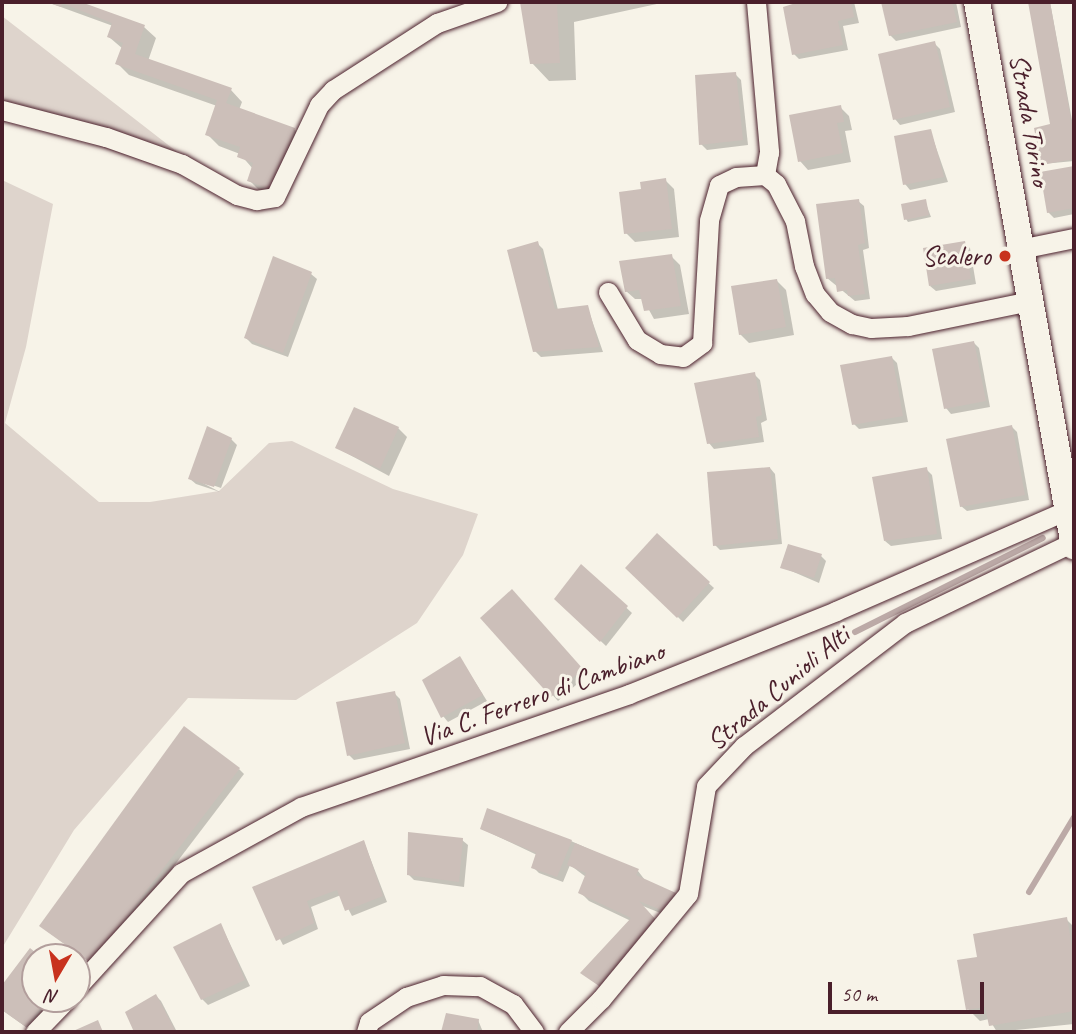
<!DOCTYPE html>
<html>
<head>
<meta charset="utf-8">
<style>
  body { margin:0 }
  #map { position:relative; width:1076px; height:1034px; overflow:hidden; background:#f7f3e8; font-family:Caveat,sans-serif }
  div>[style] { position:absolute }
  .green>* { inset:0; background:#ded4cc }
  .shadow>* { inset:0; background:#0003 }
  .stream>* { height:6px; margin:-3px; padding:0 3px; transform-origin:3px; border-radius:3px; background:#bcaaa7 }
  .building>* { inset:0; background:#ccbfb9 }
  .roads { filter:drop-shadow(0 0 2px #4a1f2b) drop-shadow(0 0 2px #4a1f2b) }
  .street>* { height:19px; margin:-9.5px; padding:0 9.5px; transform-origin:9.5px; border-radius:9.5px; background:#f7f3e8 }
  .secondary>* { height:26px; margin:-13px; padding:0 13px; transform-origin:13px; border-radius:13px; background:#f7f3e8 }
  .dots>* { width:19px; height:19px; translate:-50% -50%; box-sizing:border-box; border:4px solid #f7f3e8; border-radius:50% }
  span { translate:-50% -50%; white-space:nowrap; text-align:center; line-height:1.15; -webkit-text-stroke:6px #f7f3e8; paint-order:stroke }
  .street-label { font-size:28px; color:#4a1f2b }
  .poi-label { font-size:28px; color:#4a1f2b }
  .right { translate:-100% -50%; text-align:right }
  .frame { position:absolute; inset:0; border:4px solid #4a1f2b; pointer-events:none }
  .north { position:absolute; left:21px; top:943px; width:70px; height:70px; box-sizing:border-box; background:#f7f3e8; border:2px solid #b29e9c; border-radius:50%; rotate:190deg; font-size:19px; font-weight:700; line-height:28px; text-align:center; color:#4a1f2b }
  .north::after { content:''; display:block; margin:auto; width:24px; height:32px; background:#c8321e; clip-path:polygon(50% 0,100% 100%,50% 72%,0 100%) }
  .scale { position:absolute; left:828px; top:982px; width:156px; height:32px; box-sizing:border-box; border:4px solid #4a1f2b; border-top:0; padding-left:9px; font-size:21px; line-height:24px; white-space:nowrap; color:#4a1f2b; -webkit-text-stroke:5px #f7f3e8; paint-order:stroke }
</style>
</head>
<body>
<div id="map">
  <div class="green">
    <i style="clip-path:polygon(2px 16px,225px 189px,57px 132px,2px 121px)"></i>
    <i style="clip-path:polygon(2px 180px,53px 204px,26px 347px,5px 423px,99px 502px,150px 502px,219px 491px,269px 443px,292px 441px,393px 489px,478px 514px,463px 555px,417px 623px,296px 700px,188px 698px,74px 830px,2px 948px)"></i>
  </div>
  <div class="shadow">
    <i style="clip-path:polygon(47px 2px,76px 2px,144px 27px,156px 38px,148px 61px,231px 90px,242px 102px,239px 110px,294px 129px,306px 141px,285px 200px,261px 192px,249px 180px,253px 169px,240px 154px,219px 146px,207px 134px,217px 106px,129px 75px,117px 63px,123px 49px,109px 37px,113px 26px)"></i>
    <i style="clip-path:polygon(522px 2px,666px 2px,574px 22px,576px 80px,549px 81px,532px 63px)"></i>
    <i style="clip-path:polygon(801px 2px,854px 2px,859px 23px,843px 26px,848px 50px,799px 59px,794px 54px)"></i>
    <i style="clip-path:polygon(883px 2px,956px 2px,961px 27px,896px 41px,890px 35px)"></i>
    <i style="clip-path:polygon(1030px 2px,1050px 2px,1074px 131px,1074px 161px,1043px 164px,1052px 126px)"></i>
    <i style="clip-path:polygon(934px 43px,940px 49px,955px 112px,900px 125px,895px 119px)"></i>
    <i style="clip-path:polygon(735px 74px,741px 80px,748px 145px,707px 150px,701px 144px)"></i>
    <i style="clip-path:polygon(840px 107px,849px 116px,852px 130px,845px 131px,851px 162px,808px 170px,800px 161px)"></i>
    <i style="clip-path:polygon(930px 130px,948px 182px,910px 190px,905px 184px)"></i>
    <i style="clip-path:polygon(1074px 168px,1074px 214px,1054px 218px,1048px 212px,1042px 173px)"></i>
    <i style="clip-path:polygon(665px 180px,674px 189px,679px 237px,635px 242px,626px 233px,643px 191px)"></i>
    <i style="clip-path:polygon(858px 201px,864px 206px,869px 248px,863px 250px,870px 299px,855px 301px,827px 278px)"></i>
    <i style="clip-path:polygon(925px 201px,931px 217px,908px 222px,906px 219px)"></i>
    <i style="clip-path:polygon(537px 243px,543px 249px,558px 310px,587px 306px,603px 352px,541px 357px,535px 351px)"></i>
    <i style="clip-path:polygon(964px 243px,970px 248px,976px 284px,936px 291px,930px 286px)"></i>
    <i style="clip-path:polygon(671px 256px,680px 265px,689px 314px,654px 319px,643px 299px,635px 299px,626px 291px)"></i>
    <i style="clip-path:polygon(311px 274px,317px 279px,288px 357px,252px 344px,246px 338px)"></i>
    <i style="clip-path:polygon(777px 281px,786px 290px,794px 335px,749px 343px,740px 334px)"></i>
    <i style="clip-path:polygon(974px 343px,979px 348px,990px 407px,951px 414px,946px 408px)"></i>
    <i style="clip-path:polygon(892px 358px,897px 363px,908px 422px,859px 429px,854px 424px)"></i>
    <i style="clip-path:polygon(754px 374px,760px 380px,767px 420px,761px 423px,764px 442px,714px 449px,709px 443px)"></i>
    <i style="clip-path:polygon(1012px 427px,1017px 432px,1029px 500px,967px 511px,961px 506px)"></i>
    <i style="clip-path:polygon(398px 428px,407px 437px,389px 476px,337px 448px)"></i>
    <i style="clip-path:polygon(231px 439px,237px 445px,221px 488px,195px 479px,220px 492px,196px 484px,190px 479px)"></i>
    <i style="clip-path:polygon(770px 468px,775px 474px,782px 544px,720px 550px,715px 545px)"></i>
    <i style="clip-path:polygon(926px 469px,932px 475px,942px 539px,891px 546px,885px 541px)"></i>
    <i style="clip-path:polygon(657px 536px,714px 588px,683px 622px,628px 568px)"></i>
    <i style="clip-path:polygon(821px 556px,826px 561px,819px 583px,782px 567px)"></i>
    <i style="clip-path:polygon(581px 566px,632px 613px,606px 646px,556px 599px)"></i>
    <i style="clip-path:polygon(517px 596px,587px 675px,558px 701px,483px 618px)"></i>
    <i style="clip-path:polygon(460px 658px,487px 701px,448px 722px,443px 716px)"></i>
    <i style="clip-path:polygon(394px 693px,400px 699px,410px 749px,354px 760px,349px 755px)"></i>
    <i style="clip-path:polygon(239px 769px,244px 774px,97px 967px,47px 931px)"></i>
    <i style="clip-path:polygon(482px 829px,571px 841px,638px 871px,675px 919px,643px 906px,612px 996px,583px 973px,631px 921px,589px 901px,580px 892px,586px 877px,570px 865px,563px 882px,539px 873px,533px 867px,537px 855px)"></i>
    <i style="clip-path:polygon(462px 840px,468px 845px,464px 887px,414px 880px,408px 874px)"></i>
    <i style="clip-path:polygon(364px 842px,387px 902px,352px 916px,341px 895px,311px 907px,318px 929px,283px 945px,254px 888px)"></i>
    <i style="clip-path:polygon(1066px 919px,1074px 927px,1074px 1024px,997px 1032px,989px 1019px,980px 1021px,968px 1009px,979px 958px)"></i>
    <i style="clip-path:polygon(221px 925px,250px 986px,208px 1005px,202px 999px)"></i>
    <i style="clip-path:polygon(31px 951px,38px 957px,35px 999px,57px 999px,33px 1032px,2px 1010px,2px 988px)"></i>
    <i style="clip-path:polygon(156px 996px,161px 1001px,177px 1032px,136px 1032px,128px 1013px)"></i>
    <i style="clip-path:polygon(447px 1015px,478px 1020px,483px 1032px,443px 1032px)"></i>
  </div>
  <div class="stream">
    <i style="left:855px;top:632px;width:210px;rotate:-26.6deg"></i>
    <i style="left:1029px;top:892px;width:87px;rotate:-59deg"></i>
  </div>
  <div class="building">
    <i style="clip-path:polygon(46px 2px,81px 2px,145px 25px,135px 54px,232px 88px,226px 103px,295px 128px,273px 190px,247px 181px,253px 163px,237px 157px,240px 147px,205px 135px,217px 100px,115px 64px,123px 43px,107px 37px,112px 23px,62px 3px,61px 7px)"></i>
    <i style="clip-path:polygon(520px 2px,568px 2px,557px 5px,560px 63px,530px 64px)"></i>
    <i style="clip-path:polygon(799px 2px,851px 2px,854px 17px,838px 21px,843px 45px,792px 55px,783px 7px)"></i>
    <i style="clip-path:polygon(881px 2px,952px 2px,957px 22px,889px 36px)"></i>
    <i style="clip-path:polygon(1028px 2px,1050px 2px,1074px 136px,1074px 159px,1041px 165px,1034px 128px,1050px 124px)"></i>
    <i style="clip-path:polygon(935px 41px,950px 107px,893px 120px,878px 54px)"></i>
    <i style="clip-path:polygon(736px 72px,743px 140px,699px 145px,695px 75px)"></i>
    <i style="clip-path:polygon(841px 105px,844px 122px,837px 123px,843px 153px,798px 162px,789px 115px)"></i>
    <i style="clip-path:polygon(931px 129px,944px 177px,903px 185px,894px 136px)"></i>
    <i style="clip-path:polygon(1074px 166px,1074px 208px,1047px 213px,1040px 172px)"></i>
    <i style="clip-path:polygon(666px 178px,672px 229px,624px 234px,619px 192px,641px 189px,640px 182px)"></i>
    <i style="clip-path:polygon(859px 199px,865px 243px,858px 245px,865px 294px,848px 296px,847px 290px,837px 292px,835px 278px,826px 279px,816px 204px)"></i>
    <i style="clip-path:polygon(926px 199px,929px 215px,904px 220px,901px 204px)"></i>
    <i style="clip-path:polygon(538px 241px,555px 309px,588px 305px,599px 347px,533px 352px,507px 250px)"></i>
    <i style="clip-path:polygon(965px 241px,971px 279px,929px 286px,923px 248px)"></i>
    <i style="clip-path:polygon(672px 254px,681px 306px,644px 311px,639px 290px,625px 292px,619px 261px)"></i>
    <i style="clip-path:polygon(273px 256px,312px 272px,283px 353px,244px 338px)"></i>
    <i style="clip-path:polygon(777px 279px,786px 327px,739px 335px,731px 286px)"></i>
    <i style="clip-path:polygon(974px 341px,986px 401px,944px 409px,932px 349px)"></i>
    <i style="clip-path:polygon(892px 356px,903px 416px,852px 425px,840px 365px)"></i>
    <i style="clip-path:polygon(755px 372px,762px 415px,756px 417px,759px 437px,707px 444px,694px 383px)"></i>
    <i style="clip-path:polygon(354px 407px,399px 427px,380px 469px,335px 448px)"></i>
    <i style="clip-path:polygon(1012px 425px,1025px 495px,960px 507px,946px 439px)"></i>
    <i style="clip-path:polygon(207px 426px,232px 438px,214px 487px,188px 479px)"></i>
    <i style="clip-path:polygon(770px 467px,778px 539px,713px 546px,707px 472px)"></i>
    <i style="clip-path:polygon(927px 467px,937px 534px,884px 541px,872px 477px)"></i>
    <i style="clip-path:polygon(657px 533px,710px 582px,677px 618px,625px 568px)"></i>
    <i style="clip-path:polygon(788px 544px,822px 554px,814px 578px,780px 568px)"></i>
    <i style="clip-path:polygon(581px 564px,628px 606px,600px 642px,554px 599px)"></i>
    <i style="clip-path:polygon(512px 589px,583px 669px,551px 697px,480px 618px)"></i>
    <i style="clip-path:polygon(460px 656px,483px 695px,441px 718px,422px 680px)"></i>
    <i style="clip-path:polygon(395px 691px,405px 743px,347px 756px,336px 702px)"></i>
    <i style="clip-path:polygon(184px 726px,240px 768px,91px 963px,39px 926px)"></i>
    <i style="clip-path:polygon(487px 808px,572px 840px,557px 877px,531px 868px,536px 853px,480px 829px)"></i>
    <i style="clip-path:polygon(408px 832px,463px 838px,459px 882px,407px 875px)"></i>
    <i style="clip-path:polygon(364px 840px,383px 896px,345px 911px,337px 890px,307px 901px,314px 923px,276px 941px,252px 887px)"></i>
    <i style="clip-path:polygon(575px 843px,639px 869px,636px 875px,676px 893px,666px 912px,639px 901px,658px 922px,602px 988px,580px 973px,631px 918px,578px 893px,586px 873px,567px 865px)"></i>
    <i style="clip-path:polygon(1067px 917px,1074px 960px,1074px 1011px,989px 1026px,985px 1007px,966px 1010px,957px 960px,977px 957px,973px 934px)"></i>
    <i style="clip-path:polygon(221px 923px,245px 980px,201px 1000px,173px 947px)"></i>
    <i style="clip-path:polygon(30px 948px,41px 957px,35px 957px,35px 999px,47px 999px,26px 1027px,2px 1010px,2px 985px)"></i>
    <i style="clip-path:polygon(156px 994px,176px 1032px,134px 1032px,125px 1012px)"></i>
    <i style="clip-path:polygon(446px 1013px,479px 1019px,477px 1032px,441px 1032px)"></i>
    <i style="clip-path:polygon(98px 1020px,103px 1032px,71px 1032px)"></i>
  </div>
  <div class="roads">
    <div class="street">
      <i style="left:756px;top:2px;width:151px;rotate:85deg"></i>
      <i style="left:769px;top:152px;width:23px;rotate:100deg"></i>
      <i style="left:2px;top:110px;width:107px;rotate:14.6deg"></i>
      <i style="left:106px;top:137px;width:81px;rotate:19.6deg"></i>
      <i style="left:182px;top:164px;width:63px;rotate:29.4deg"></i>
      <i style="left:237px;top:195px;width:20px;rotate:15deg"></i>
      <i style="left:256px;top:200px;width:19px;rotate:-9deg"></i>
      <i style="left:275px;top:197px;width:102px;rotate:-64.4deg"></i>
      <i style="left:319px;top:105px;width:21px;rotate:-47deg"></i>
      <i style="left:333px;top:90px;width:124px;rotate:-32.8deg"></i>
      <i style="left:437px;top:23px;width:64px;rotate:-19.3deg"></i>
      <i style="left:1020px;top:249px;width:55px;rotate:-11.5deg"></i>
      <i style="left:608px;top:292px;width:56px;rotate:58.9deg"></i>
      <i style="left:637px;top:340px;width:27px;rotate:31deg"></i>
      <i style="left:660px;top:354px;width:23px;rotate:7deg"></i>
      <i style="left:683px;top:357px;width:24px;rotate:-36deg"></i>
      <i style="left:702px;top:343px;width:123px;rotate:-86.7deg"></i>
      <i style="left:709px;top:220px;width:36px;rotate:-74deg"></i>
      <i style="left:719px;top:185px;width:19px;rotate:-25deg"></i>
      <i style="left:736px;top:177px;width:29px;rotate:-4deg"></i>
      <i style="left:765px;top:175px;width:14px;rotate:39deg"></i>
      <i style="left:776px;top:184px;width:42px;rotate:62.8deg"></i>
      <i style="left:795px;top:221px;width:46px;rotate:78.7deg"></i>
      <i style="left:804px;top:266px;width:30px;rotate:69deg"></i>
      <i style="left:815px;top:294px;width:23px;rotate:50deg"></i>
      <i style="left:830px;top:312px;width:25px;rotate:29deg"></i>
      <i style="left:852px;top:324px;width:19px;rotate:12deg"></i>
      <i style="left:871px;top:328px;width:37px;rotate:-3deg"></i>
      <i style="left:908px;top:326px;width:125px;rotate:-11.6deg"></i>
      <i style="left:77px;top:987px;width:154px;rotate:-47.6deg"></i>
      <i style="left:181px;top:873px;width:137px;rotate:-28.8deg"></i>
      <i style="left:301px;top:807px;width:347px;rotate:-19deg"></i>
      <i style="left:629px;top:694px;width:223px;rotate:-21.8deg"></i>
      <i style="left:836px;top:611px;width:260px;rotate:-23.6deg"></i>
      <i style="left:35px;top:1032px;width:46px;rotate:-45.9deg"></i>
      <i style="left:366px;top:1032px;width:10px;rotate:-73deg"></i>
      <i style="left:369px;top:1022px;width:45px;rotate:-34deg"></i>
      <i style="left:406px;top:997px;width:39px;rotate:-18deg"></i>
      <i style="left:443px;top:985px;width:37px;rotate:2deg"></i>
      <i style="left:480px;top:986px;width:38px;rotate:29deg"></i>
      <i style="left:513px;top:1004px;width:35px;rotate:53deg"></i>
      <i style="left:568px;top:1032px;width:47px;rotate:-45deg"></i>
      <i style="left:601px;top:999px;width:136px;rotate:-50.4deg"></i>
      <i style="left:688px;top:894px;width:109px;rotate:-80.5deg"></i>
      <i style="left:706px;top:786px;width:55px;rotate:-46.5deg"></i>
      <i style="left:744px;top:746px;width:203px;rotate:-37.4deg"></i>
      <i style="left:905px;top:623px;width:187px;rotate:-25.7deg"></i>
    </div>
    <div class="secondary">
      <i style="left:977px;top:2px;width:553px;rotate:79.89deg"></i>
    </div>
  </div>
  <div class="dots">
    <i style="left:1005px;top:256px;background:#c8321e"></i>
  </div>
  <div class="street-label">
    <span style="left:1030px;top:120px;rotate:80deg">Strada Torino</span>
    <span style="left:778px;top:688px;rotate:-40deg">Strada Cunioli Alti</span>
    <span style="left:542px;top:694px;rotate:-20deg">Via C. Ferrero di Cambiano</span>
  </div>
  <div class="poi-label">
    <span class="right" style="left:991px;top:256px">Scalero</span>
  </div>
  <div class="frame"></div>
  <div class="north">N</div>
  <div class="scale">50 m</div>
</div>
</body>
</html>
